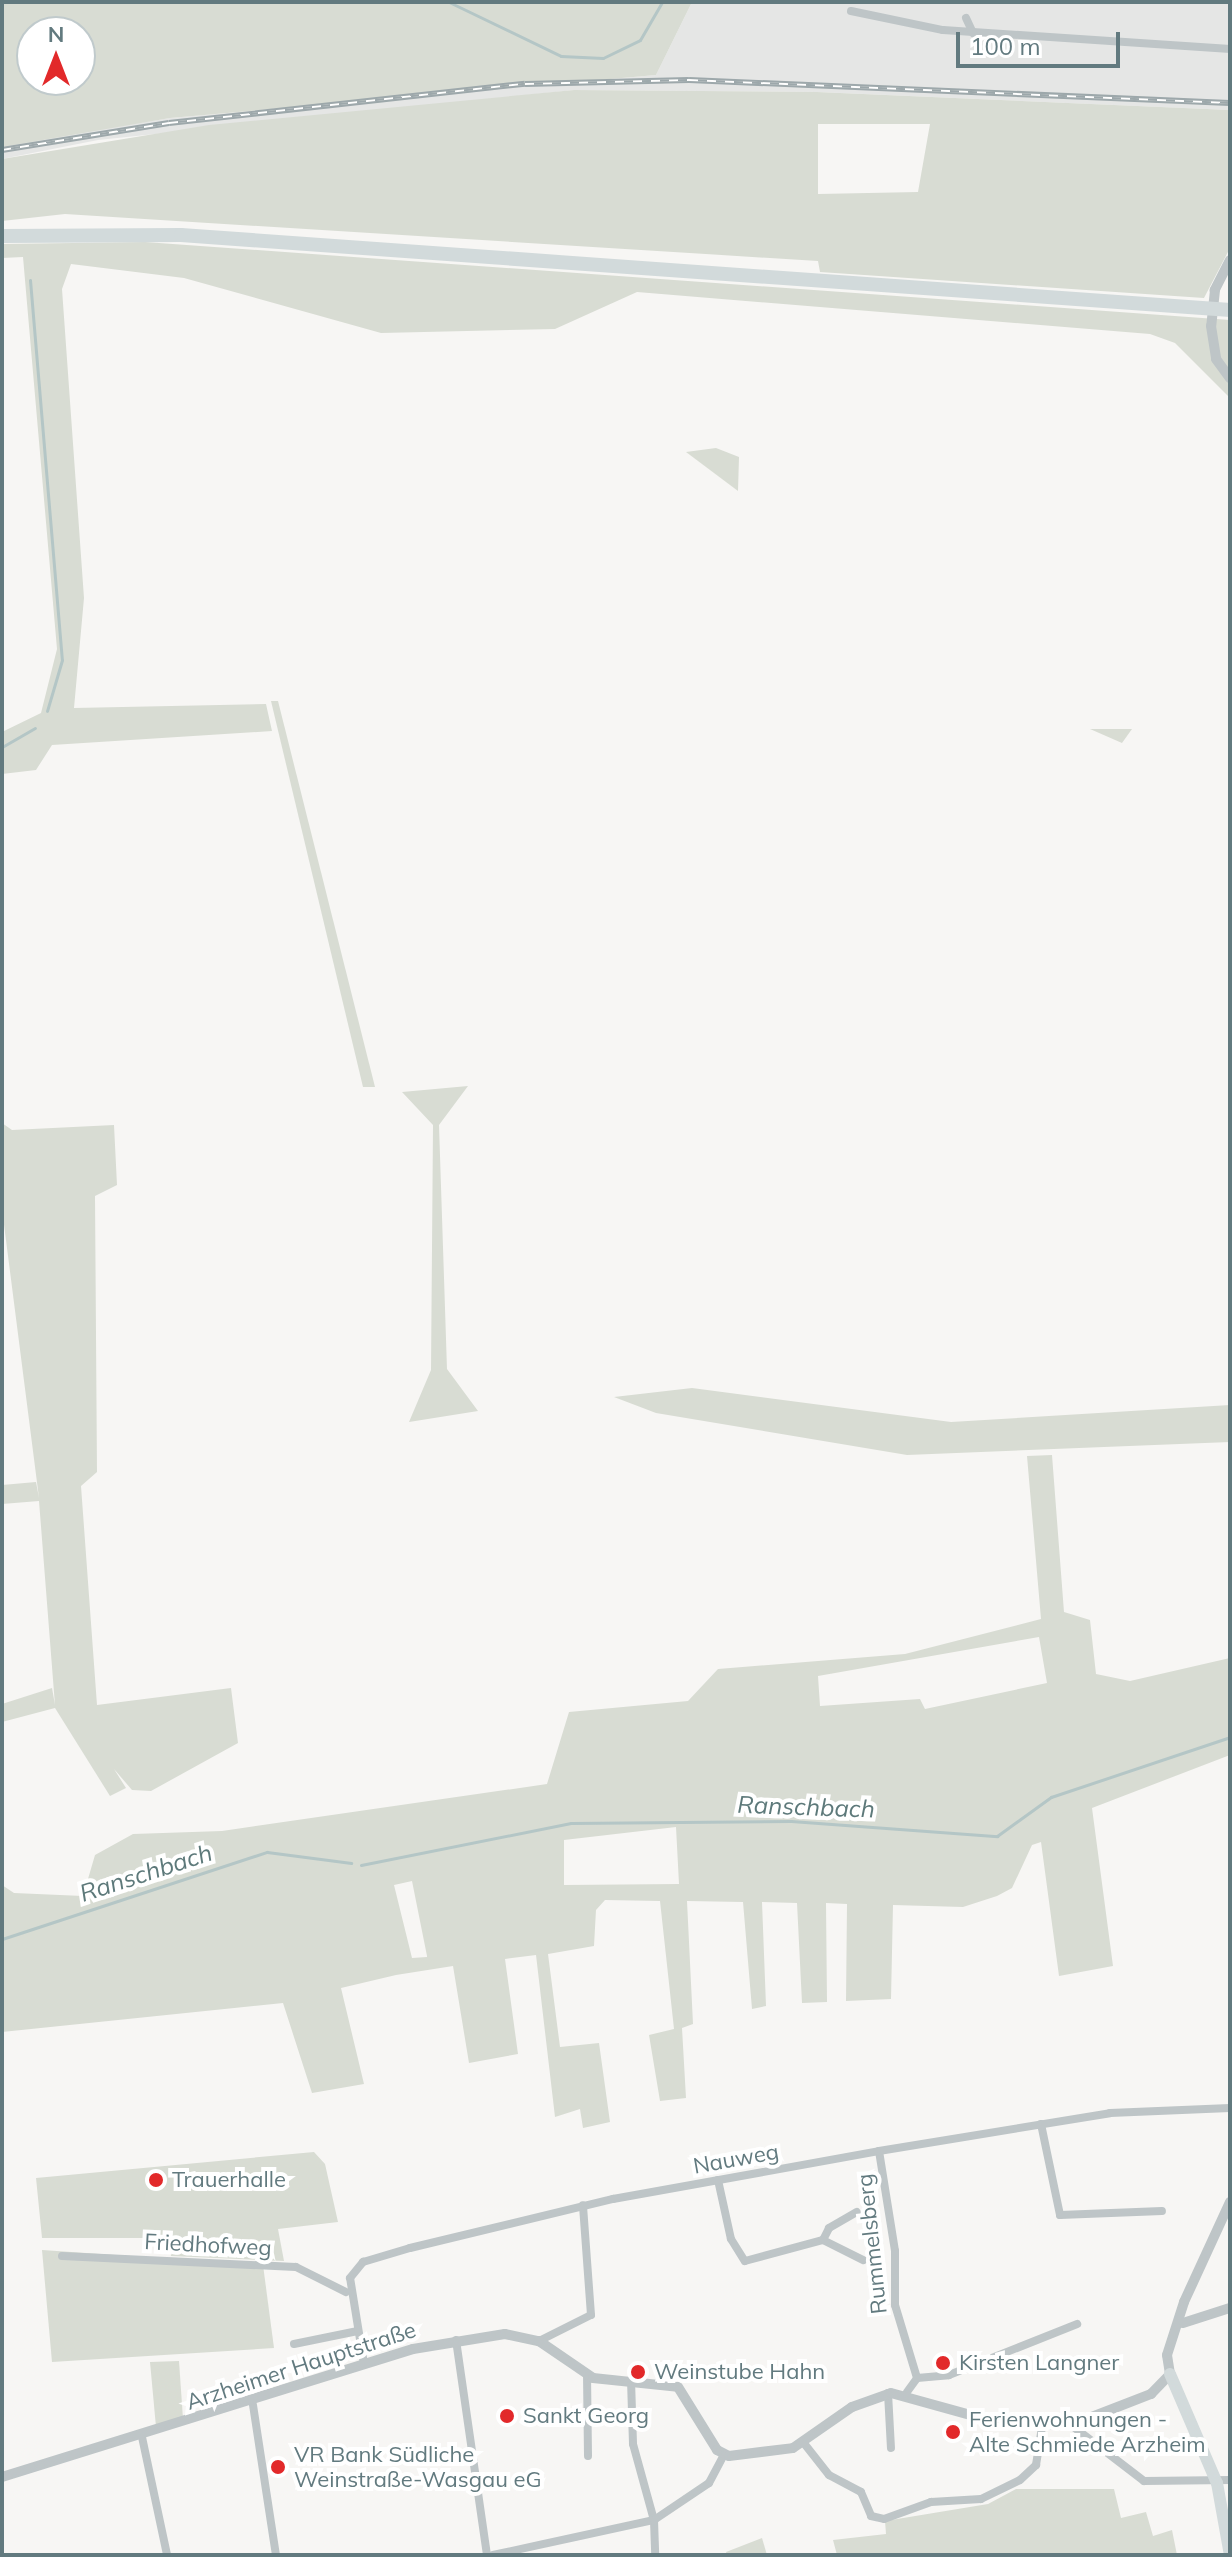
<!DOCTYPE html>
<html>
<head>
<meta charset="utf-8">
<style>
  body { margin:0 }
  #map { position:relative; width:1232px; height:2557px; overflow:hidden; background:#f7f6f4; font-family:Mulish,sans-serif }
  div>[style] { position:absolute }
  .built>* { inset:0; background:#e5e6e5 }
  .green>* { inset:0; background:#d8dcd3 }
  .stream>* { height:3px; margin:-1.5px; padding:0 1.5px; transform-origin:1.5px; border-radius:1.5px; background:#b4c6c6 }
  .minor>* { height:8px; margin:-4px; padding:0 4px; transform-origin:4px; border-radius:4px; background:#bec5c7 }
  .tertiary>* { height:10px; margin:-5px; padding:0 5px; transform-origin:5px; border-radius:5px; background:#bec5c7 }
  .secondary>* { height:12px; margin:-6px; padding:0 6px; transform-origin:6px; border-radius:6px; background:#d2dadb }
  .trunk>* { height:14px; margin:-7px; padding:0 7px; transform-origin:7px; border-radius:7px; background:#d2dadb }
  .rail>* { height:6px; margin-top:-3px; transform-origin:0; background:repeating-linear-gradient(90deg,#fff 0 9px,#9da8ab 0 18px); box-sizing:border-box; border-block:2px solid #9da8ab }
  .dots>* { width:22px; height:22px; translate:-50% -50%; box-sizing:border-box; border:4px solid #fff; border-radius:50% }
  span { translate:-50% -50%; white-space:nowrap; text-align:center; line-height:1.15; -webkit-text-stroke:8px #fff; paint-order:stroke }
  .street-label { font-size:22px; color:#627a7f }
  .poi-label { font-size:22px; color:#627a7f }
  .left { translate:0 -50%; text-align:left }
  .water-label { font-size:24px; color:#5d797a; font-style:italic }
  .frame { position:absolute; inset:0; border:4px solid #627a7f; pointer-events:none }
  .north { position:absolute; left:16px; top:16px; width:80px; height:80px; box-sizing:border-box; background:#fff; border:2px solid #c0cacc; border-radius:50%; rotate:0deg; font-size:22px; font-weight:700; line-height:32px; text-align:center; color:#627a7f }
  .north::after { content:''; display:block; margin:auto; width:28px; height:36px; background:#e2292a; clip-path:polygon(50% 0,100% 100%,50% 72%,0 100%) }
  .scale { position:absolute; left:956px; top:32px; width:164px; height:36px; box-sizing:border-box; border:4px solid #627a7f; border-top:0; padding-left:10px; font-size:24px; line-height:28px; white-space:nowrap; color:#627a7f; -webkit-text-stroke:6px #fff; paint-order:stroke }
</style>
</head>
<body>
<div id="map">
  <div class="built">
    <i style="clip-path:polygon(692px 2px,1230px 2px,1230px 110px,818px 92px,574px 90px,98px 140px,2px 159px,2px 147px,29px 140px,170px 118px,656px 75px)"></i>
  </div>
  <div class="green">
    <i style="clip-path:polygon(evenodd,2px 2px,692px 2px,656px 75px,170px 118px,2px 147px,2px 2px,32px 32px,80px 32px,80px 80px,32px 80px,32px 32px)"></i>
    <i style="clip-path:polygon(evenodd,574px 90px,817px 92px,1230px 110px,1230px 248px,1204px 298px,820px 272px,818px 261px,65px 214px,2px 221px,2px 159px,209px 125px,574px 90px,818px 124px,930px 124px,918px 192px,818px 194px,818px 124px)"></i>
    <i style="clip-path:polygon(145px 242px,1230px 320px,1230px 398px,1175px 343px,1150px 334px,637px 292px,555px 329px,381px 333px,184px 278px,71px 264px,62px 289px,84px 598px,74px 708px,266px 704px,272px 731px,52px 745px,36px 770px,2px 774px,2px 732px,41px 713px,57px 649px,23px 257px,2px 258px,2px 244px)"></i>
    <i style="clip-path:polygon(716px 448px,739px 457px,738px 491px,686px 452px)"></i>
    <i style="clip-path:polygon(271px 701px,278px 701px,375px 1087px,363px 1087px)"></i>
    <i style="clip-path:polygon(1090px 729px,1132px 729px,1122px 743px)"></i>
    <i style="clip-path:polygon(468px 1086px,439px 1125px,447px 1369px,478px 1411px,409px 1422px,431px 1370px,433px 1125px,402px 1092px)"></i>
    <i style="clip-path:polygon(2px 1123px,12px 1130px,114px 1125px,117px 1185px,95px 1196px,97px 1472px,81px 1486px,97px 1705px,231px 1688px,238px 1743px,151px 1791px,132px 1790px,114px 1769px,126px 1788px,110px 1796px,55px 1708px,2px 1722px,2px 1704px,52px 1688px,55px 1705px,39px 1501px,2px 1504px,2px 1485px,36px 1482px,39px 1498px,2px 1209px)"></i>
    <i style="clip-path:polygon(692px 1388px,951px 1422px,1230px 1405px,1230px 1442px,907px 1455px,656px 1413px,614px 1397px)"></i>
    <i style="clip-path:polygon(evenodd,1052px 1455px,1064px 1612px,1090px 1620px,1096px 1674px,1130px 1681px,1230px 1658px,1230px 1755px,1092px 1808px,1113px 1966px,1059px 1976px,1041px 1842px,1032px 1845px,1012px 1888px,997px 1896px,963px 1907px,893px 1905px,891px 1999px,846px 2001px,847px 1904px,826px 1903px,827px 2002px,802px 2003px,797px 1903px,762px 1902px,766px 2006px,752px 2009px,743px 1902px,687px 1901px,693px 2024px,682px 2028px,686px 2098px,660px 2101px,649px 2035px,674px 2029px,660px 1901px,605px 1900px,596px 1910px,594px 1946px,548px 1954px,560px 2047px,599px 2043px,610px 2122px,583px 2128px,580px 2109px,555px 2117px,536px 1955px,505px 1959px,518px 2054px,469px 2063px,453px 1966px,396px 1975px,341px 1988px,364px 2084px,312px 2093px,283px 2003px,2px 2032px,2px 1885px,14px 1893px,83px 1896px,95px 1855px,133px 1834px,222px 1831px,547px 1784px,569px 1712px,688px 1701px,718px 1669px,905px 1654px,1041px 1619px,1027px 1456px,1052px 1455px,1039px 1637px,1047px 1683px,925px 1709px,920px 1699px,820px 1706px,818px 1676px,1039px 1637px,1052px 1455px,676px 1827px,679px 1884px,564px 1885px,564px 1840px,676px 1827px,1052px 1455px,412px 1881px,427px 1956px,427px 1957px,412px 1958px,394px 1885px,412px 1881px)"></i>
    <i style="clip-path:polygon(314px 2152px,325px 2164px,338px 2222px,278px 2229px,284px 2261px,171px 2256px,169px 2238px,42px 2238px,36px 2178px)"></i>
    <i style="clip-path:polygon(42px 2250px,263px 2265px,274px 2348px,52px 2362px)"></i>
    <i style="clip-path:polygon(179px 2361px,183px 2419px,156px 2427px,150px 2362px)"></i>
    <i style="clip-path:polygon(1016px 2489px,1114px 2489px,1121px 2518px,1146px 2512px,1153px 2536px,1172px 2530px,1177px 2555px,837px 2555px,833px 2540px,886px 2534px,885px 2521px,988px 2504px)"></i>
    <i style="clip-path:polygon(762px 2538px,767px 2555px,727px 2555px,726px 2552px)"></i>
  </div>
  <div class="stream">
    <i style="left:449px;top:2px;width:124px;rotate:25.7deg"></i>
    <i style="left:561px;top:56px;width:42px;rotate:2.7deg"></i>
    <i style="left:603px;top:58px;width:41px;rotate:-25.9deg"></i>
    <i style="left:640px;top:40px;width:44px;rotate:-59.9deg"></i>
    <i style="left:30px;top:280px;width:381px;rotate:85.2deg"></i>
    <i style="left:62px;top:660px;width:53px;rotate:106.4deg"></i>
    <i style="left:2px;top:747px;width:38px;rotate:-30deg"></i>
    <i style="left:361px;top:1865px;width:214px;rotate:-11.3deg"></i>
    <i style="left:571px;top:1823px;width:220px;rotate:-0.5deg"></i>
    <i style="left:791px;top:1821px;width:207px;rotate:4.2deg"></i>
    <i style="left:997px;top:1836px;width:67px;rotate:-35.8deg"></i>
    <i style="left:1051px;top:1797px;width:189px;rotate:-18.5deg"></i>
    <i style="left:2px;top:1939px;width:279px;rotate:-18.2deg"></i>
    <i style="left:267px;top:1852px;width:85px;rotate:7.5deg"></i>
  </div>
  <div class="minor">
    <i style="left:851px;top:11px;width:94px;rotate:11.7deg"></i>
    <i style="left:943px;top:30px;width:288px;rotate:3.8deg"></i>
    <i style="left:966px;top:18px;width:17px;rotate:65deg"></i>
    <i style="left:1041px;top:2124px;width:93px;rotate:78.2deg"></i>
    <i style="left:1060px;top:2215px;width:102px;rotate:-2.2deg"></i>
    <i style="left:879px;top:2151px;width:101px;rotate:80.9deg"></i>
    <i style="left:895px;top:2251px;width:54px;rotate:90deg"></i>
    <i style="left:895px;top:2305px;width:76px;rotate:73.2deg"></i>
    <i style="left:718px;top:2180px;width:60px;rotate:77.6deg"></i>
    <i style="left:731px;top:2239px;width:26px;rotate:58deg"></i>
    <i style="left:745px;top:2261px;width:81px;rotate:-15.1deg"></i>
    <i style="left:823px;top:2240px;width:13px;rotate:-63deg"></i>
    <i style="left:829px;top:2228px;width:32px;rotate:-30deg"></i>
    <i style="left:823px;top:2240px;width:45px;rotate:26.6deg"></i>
    <i style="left:62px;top:2256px;width:234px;rotate:2.7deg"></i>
    <i style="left:296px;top:2267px;width:56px;rotate:26.6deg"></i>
    <i style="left:456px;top:2340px;width:217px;rotate:81.8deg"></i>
    <i style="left:539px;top:2341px;width:58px;rotate:-26.6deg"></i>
    <i style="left:591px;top:2315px;width:110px;rotate:-94.2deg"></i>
    <i style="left:294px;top:2344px;width:65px;rotate:-11.5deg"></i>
    <i style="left:364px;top:2364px;width:87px;rotate:-99.2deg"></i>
    <i style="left:350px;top:2278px;width:21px;rotate:-51deg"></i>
    <i style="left:363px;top:2262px;width:49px;rotate:-16.6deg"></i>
    <i style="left:410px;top:2248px;width:209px;rotate:-13.6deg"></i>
    <i style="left:613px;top:2199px;width:270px;rotate:-10.2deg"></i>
    <i style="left:879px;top:2151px;width:234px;rotate:-9.3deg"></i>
    <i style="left:1110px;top:2113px;width:120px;rotate:-2.4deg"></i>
    <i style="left:587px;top:2374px;width:82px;rotate:89.3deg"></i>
    <i style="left:917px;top:2378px;width:32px;rotate:-5deg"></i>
    <i style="left:949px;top:2375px;width:138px;rotate:-21.7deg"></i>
    <i style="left:631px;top:2380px;width:64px;rotate:88.2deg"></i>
    <i style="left:633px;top:2444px;width:79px;rotate:74.6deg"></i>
    <i style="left:654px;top:2520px;width:35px;rotate:88deg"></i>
    <i style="left:907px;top:2392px;width:17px;rotate:-54deg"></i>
    <i style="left:888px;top:2393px;width:55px;rotate:86.9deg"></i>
    <i style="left:253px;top:2405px;width:152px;rotate:81.3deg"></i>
    <i style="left:1071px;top:2425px;width:92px;rotate:37.5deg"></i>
    <i style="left:1144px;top:2481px;width:86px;rotate:-0.7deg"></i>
    <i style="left:142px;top:2437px;width:121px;rotate:78deg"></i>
    <i style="left:803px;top:2442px;width:42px;rotate:51.8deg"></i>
    <i style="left:829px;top:2475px;width:36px;rotate:28deg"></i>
    <i style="left:861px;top:2492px;width:26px;rotate:67deg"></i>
    <i style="left:871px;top:2516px;width:13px;rotate:13deg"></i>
    <i style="left:884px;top:2519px;width:50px;rotate:-19.9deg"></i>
    <i style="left:931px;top:2502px;width:50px;rotate:-3.4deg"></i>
    <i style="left:981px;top:2499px;width:43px;rotate:-26deg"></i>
    <i style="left:1020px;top:2480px;width:22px;rotate:-43deg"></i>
    <i style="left:1036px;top:2465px;width:37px;rotate:-81deg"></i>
    <i style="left:493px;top:2555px;width:165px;rotate:-12.3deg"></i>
    <i style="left:654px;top:2520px;width:66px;rotate:-33.9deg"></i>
    <i style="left:709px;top:2483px;width:32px;rotate:-62deg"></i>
  </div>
  <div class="tertiary">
    <i style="left:1230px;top:260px;width:34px;rotate:117deg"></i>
    <i style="left:1215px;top:290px;width:36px;rotate:96deg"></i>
    <i style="left:1211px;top:326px;width:33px;rotate:81deg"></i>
    <i style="left:1216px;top:359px;width:24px;rotate:54deg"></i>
    <i style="left:1183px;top:2323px;width:49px;rotate:-17.7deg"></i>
    <i style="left:2px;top:2477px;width:430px;rotate:-17.3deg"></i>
    <i style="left:413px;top:2349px;width:93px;rotate:-9.3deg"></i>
    <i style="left:505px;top:2334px;width:35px;rotate:12deg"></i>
    <i style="left:539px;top:2341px;width:65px;rotate:34.4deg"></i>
    <i style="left:593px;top:2378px;width:85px;rotate:6deg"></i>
    <i style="left:678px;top:2387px;width:74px;rotate:58.2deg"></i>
    <i style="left:717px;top:2450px;width:13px;rotate:27deg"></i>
    <i style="left:729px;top:2456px;width:64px;rotate:-7.1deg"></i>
    <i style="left:793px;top:2448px;width:72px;rotate:-34.8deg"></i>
    <i style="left:852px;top:2407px;width:41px;rotate:-19.7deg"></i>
    <i style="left:891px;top:2393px;width:112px;rotate:15.5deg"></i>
    <i style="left:999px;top:2423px;width:72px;rotate:1.6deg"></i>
    <i style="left:1071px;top:2425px;width:86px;rotate:-21.2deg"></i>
    <i style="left:1151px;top:2394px;width:28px;rotate:-46deg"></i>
    <i style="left:1170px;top:2374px;width:19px;rotate:-99deg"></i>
    <i style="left:1167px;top:2355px;width:56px;rotate:-72.2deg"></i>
    <i style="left:1184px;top:2302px;width:110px;rotate:-65.3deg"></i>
  </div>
  <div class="secondary">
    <i style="left:1170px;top:2374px;width:119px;rotate:66.7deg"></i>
    <i style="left:1217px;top:2483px;width:73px;rotate:79.8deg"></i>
  </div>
  <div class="trunk">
    <i style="left:2px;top:236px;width:179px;rotate:-0.3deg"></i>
    <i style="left:181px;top:235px;width:1052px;rotate:4.09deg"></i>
  </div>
  <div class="rail">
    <i style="left:2px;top:150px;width:169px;rotate:-9.2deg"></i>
    <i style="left:169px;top:123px;width:358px;rotate:-6.3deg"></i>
    <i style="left:525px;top:84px;width:164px;rotate:-1.4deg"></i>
    <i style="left:689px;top:80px;width:541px;rotate:2.43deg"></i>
  </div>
  <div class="dots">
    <i style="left:156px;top:2180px;background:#e2292a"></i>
    <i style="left:943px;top:2363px;background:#e2292a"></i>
    <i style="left:638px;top:2372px;background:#e2292a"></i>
    <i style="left:507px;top:2416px;background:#e2292a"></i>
    <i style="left:953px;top:2432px;background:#e2292a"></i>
    <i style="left:278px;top:2467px;background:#e2292a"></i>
  </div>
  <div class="street-label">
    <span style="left:736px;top:2159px;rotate:-10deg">Nauweg</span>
    <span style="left:872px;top:2244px;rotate:-96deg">Rummelsberg</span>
    <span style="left:208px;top:2245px;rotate:3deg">Friedhofweg</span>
    <span style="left:301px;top:2366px;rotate:-18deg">Arzheimer Hauptstraße</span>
  </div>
  <div class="poi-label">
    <span class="left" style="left:172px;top:2180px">Trauerhalle</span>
    <span class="left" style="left:959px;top:2363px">Kirsten Langner</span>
    <span class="left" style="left:654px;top:2372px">Weinstube Hahn</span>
    <span class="left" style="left:523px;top:2416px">Sankt Georg</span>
    <span class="left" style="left:969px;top:2432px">Ferienwohnungen -<br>Alte Schmiede Arzheim</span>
    <span class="left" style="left:294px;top:2467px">VR Bank Südliche<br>Weinstraße-Wasgau eG</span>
  </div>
  <div class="water-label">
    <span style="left:806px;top:1807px;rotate:2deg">Ranschbach</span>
    <span style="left:146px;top:1873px;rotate:-18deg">Ranschbach</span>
  </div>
  <div class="frame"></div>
  <div class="north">N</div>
  <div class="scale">100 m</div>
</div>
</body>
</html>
